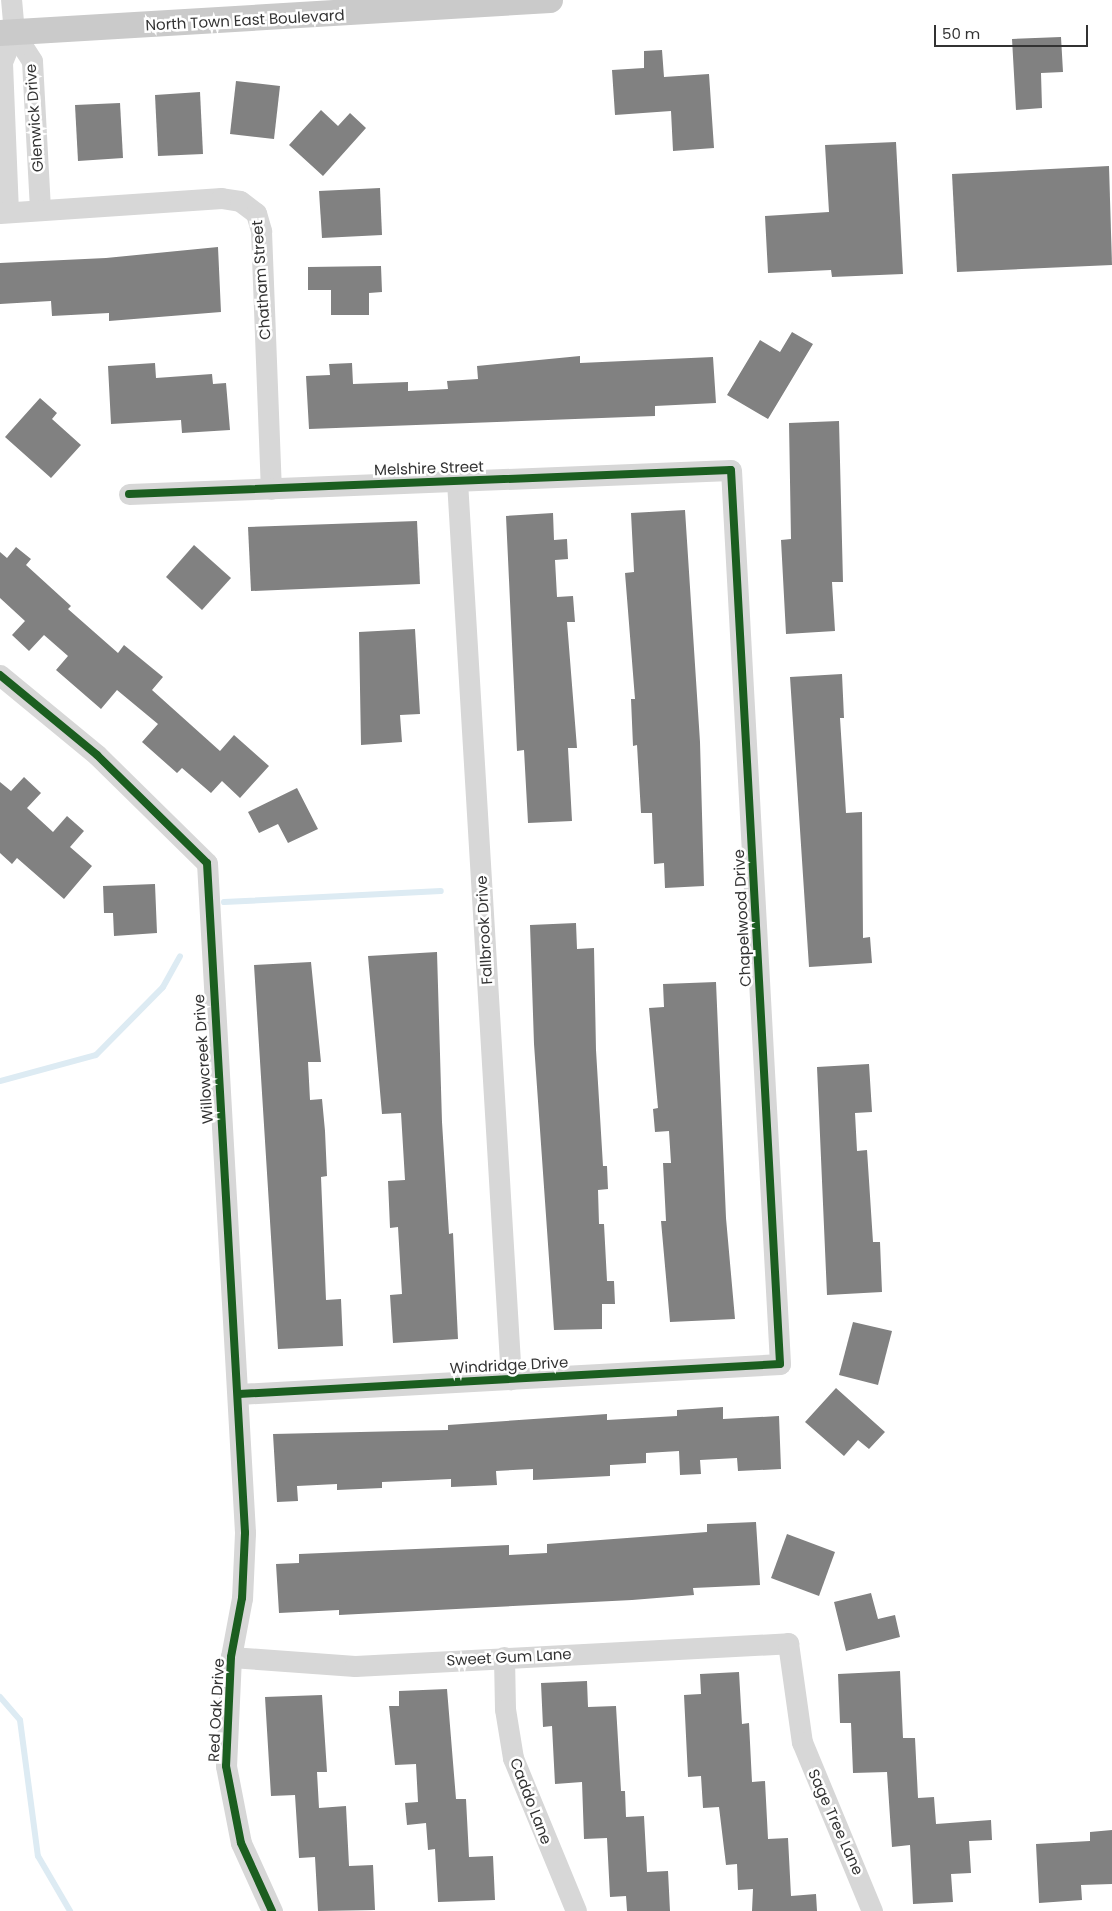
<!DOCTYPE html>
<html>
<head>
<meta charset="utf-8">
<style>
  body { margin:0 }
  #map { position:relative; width:1112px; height:1911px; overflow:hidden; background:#fff; font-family:Poppins,sans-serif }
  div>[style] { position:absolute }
  .stream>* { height:6px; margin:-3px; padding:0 3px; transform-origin:3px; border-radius:3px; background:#ddebf3 }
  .building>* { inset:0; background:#818181 }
  .minor>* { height:21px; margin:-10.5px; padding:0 10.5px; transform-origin:10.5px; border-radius:10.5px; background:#d7d7d7 }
  .major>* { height:26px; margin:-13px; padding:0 13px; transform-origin:13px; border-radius:13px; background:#cacaca }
  .cycleway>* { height:8px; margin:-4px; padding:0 4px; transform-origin:4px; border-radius:4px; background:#1b5e20 }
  span { translate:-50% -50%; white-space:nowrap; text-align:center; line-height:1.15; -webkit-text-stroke:5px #fff; paint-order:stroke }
  .street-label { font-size:15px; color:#333 }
  .scale { position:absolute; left:934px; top:25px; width:154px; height:22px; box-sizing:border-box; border:2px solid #333; border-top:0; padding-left:6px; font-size:15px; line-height:18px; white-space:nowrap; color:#333; -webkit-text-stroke:4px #fff; paint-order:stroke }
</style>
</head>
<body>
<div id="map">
  <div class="stream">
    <i style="left:224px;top:902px;width:217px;rotate:-2.9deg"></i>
    <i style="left:0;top:1081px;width:99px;rotate:-15.2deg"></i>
    <i style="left:96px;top:1055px;width:95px;rotate:-45.4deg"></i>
    <i style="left:163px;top:987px;width:35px;rotate:-61deg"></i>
    <i style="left:0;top:1697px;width:30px;rotate:49deg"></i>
    <i style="left:20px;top:1720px;width:137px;rotate:82.5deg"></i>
    <i style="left:38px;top:1856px;width:64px;rotate:59.8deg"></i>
  </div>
  <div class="building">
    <i style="clip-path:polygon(1061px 37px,1063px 72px,1041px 73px,1042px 108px,1016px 110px,1012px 39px)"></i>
    <i style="clip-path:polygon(662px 50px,664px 77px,709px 74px,714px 148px,673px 151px,671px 111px,615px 115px,612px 70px,644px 68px,644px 51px)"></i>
    <i style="clip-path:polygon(236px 81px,280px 86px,274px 139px,230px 134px)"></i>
    <i style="clip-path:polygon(200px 92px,203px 154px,158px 156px,155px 95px)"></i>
    <i style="clip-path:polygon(120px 103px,123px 158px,78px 161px,75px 105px)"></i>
    <i style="clip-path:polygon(321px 110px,338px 126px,350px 113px,366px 128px,323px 176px,289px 145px)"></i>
    <i style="clip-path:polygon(896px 142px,903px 274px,832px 277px,831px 270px,768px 273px,765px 216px,829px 212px,825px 145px)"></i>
    <i style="clip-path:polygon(1109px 166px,1112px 265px,957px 272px,952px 174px)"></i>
    <i style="clip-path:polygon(380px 188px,382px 235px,322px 238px,319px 191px)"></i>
    <i style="clip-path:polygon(218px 247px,221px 312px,109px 321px,109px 313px,52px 316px,51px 301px,0 304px,0 263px,106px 258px)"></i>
    <i style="clip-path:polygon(381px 266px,382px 292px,369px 293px,369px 315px,331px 315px,331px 290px,308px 290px,308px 267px)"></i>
    <i style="clip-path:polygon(792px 332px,813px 344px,768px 419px,727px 395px,760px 340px,780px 352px)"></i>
    <i style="clip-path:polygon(580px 356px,580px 363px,713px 357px,716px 403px,655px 406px,655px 416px,309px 429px,306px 376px,330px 375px,329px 364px,352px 363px,353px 384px,408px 382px,408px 391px,448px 389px,447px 381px,478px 379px,477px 366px)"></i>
    <i style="clip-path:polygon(155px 363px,156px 378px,212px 374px,213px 384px,226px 383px,230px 430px,182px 433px,181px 420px,111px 424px,108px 366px)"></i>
    <i style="clip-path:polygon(40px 398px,57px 413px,52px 419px,81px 445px,51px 478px,5px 437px)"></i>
    <i style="clip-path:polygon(839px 421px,843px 582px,832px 582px,835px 631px,786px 634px,781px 540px,791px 539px,789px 423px)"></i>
    <i style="clip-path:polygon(685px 510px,700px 742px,704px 886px,665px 888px,664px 863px,654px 864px,652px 813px,641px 813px,637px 745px,633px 746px,631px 699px,635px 699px,625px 573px,634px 572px,631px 513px)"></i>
    <i style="clip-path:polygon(553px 513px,554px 540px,567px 539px,568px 559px,555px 560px,557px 597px,573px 596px,575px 622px,567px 622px,577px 748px,568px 748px,572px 821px,528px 823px,524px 750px,517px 751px,506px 516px)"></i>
    <i style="clip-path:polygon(417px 521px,420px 584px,251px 591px,248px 527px)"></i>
    <i style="clip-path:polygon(194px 545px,231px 578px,202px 610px,166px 577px)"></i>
    <i style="clip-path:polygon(16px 547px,31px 559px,26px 565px,71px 606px,68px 609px,118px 653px,124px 645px,163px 677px,152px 690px,220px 751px,234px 735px,269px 766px,240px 798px,222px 781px,211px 793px,182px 768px,177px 773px,142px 742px,158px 724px,117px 690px,101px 709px,56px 670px,68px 656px,44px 635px,29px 651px,12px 635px,25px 621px,0 598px,0 552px,7px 558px)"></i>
    <i style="clip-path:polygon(415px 629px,420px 714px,400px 715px,402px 742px,361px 745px,359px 632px)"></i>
    <i style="clip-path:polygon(842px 674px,844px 718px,840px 718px,846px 813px,862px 812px,863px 938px,870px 937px,872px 963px,809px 967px,790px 677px)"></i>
    <i style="clip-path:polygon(24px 777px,41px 793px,27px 808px,53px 832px,67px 816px,84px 831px,70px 847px,92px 866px,64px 899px,17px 858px,12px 864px,0 853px,0 782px,11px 791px)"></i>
    <i style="clip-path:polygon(297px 788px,318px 829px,288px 843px,278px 824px,259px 833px,248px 812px)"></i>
    <i style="clip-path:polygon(155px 884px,157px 933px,114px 936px,113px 913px,104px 913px,103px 886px)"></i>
    <i style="clip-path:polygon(576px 923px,577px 949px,594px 948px,596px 1050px,603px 1166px,607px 1166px,608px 1189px,598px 1190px,599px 1224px,604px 1224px,607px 1281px,614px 1281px,615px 1304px,602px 1304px,602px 1329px,554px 1330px,534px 1044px,530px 925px)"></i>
    <i style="clip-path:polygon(437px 952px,442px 1122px,449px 1234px,453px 1233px,458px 1339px,393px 1343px,390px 1295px,402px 1294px,398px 1227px,390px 1228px,388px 1181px,405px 1180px,401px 1113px,382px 1114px,368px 956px)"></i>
    <i style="clip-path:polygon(311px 962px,321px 1062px,308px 1062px,310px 1100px,322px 1099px,325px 1131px,327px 1176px,321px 1177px,326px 1300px,341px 1299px,343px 1346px,278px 1349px,254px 965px)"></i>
    <i style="clip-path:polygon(716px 982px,726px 1218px,735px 1319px,670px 1322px,661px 1221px,666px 1221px,663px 1163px,671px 1163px,669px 1131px,655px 1132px,653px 1109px,658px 1108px,649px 1008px,664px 1007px,663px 984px)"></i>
    <i style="clip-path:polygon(869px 1064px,872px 1112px,855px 1113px,857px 1151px,867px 1150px,873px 1242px,880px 1242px,882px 1292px,827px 1295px,817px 1067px)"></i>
    <i style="clip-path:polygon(853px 1322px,892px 1331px,878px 1385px,839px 1375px)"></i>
    <i style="clip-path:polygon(836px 1388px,885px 1432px,869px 1449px,858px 1440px,844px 1456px,805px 1422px)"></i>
    <i style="clip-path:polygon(723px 1407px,723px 1419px,779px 1416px,781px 1469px,738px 1471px,737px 1458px,700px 1460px,701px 1474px,680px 1475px,679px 1451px,646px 1453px,646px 1463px,610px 1465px,610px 1476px,533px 1480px,533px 1469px,496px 1471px,497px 1485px,451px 1487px,451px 1479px,382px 1482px,382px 1488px,337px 1490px,337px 1484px,297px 1486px,298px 1501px,277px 1502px,273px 1434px,448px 1430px,448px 1425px,607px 1414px,607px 1420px,677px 1416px,677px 1410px)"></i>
    <i style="clip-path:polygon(756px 1522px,760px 1585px,693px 1588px,694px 1595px,632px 1600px,339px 1615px,339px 1610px,279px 1613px,276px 1564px,299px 1563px,299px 1554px,509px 1545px,509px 1555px,547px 1553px,547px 1544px,707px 1532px,707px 1524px)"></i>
    <i style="clip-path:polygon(787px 1534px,835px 1552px,819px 1596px,771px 1578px)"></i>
    <i style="clip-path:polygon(871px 1593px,878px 1619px,895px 1615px,900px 1637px,846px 1651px,834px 1602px)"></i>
    <i style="clip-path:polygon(900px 1671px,903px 1738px,915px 1738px,918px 1798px,934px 1797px,936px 1824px,991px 1820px,992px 1840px,969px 1841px,971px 1873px,951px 1874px,953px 1902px,913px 1904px,910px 1845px,892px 1847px,887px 1772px,853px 1773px,851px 1723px,840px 1723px,838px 1674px)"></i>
    <i style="clip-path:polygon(739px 1672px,742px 1724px,749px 1723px,752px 1782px,765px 1781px,768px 1839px,788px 1838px,791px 1896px,816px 1894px,817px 1911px,752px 1911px,753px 1889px,738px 1890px,737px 1864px,726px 1865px,719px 1807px,703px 1808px,701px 1776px,688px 1777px,684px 1695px,701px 1694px,700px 1674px)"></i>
    <i style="clip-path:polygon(587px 1681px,588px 1707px,616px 1706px,621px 1791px,625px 1791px,626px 1817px,644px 1816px,647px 1872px,668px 1871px,670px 1911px,627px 1911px,626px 1896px,610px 1897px,607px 1838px,584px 1839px,582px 1782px,555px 1784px,552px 1726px,543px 1727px,541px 1683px)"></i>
    <i style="clip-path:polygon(447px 1689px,456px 1799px,466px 1799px,469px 1857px,493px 1856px,495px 1900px,438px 1902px,435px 1849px,428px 1850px,426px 1823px,407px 1825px,405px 1803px,418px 1802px,416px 1764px,395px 1765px,389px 1706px,399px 1706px,399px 1691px)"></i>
    <i style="clip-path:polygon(322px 1695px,327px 1772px,317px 1772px,319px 1808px,346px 1806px,349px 1866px,373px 1865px,375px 1910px,318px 1911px,315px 1857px,299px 1858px,295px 1795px,271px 1796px,265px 1697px)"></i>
    <i style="clip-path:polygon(1112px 1830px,1112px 1884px,1081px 1885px,1082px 1900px,1039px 1903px,1036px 1844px,1090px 1841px,1090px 1832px)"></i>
  </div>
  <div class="minor">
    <i style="left:14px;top:33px;width:33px;rotate:57deg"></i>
    <i style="left:32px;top:61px;width:149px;rotate:86.9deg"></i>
    <i style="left:8px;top:212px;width:150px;rotate:-92.3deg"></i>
    <i style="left:2px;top:62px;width:31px;rotate:-68deg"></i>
    <i style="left:14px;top:33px;width:33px;rotate:-95deg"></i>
    <i style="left:0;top:213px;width:222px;rotate:-3.9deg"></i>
    <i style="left:221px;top:198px;width:19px;rotate:9deg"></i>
    <i style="left:240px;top:201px;width:20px;rotate:37deg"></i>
    <i style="left:256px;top:213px;width:19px;rotate:74deg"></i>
    <i style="left:261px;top:231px;width:258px;rotate:87.8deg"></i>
    <i style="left:457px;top:481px;width:900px;rotate:86.56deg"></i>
    <i style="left:129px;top:494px;width:602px;rotate:-2.28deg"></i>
    <i style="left:731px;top:470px;width:895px;rotate:86.86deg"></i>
    <i style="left:780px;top:1364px;width:542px;rotate:176.83deg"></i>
    <i style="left:0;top:675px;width:126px;rotate:39.5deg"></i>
    <i style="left:97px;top:755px;width:154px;rotate:44.5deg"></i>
    <i style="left:207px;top:863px;width:671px;rotate:86.75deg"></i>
    <i style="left:245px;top:1533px;width:65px;rotate:92.6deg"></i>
    <i style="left:242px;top:1598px;width:60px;rotate:100.6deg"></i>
    <i style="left:231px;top:1657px;width:109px;rotate:92.6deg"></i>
    <i style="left:226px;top:1766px;width:78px;rotate:79deg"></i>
    <i style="left:241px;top:1843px;width:75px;rotate:65.5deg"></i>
    <i style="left:231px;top:1657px;width:124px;rotate:4.2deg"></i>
    <i style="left:355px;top:1666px;width:434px;rotate:-3deg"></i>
    <i style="left:788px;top:1643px;width:100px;rotate:82deg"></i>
    <i style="left:802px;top:1742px;width:183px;rotate:67.5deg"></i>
    <i style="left:504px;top:1657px;width:52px;rotate:88.9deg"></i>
    <i style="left:505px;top:1709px;width:50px;rotate:80.7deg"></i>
    <i style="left:513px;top:1758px;width:165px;rotate:67.6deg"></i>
  </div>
  <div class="major">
    <i style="left:0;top:33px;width:551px;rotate:-3.43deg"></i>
  </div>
  <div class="cycleway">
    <i style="left:129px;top:494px;width:602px;rotate:-2.28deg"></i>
    <i style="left:731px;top:470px;width:895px;rotate:86.86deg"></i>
    <i style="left:780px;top:1364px;width:542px;rotate:176.83deg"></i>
    <i style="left:0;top:675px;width:126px;rotate:39.5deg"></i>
    <i style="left:97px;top:755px;width:154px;rotate:44.5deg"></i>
    <i style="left:207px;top:863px;width:671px;rotate:86.75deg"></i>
    <i style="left:245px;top:1533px;width:65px;rotate:92.6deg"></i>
    <i style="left:242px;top:1598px;width:60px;rotate:100.6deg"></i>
    <i style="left:231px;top:1657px;width:109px;rotate:92.6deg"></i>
    <i style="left:226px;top:1766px;width:78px;rotate:79deg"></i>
    <i style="left:241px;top:1843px;width:75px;rotate:65.5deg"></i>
  </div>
  <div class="street-label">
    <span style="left:245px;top:20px;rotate:-3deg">North Town East Boulevard</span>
    <span style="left:34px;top:118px;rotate:-94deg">Glenwick Drive</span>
    <span style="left:261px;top:280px;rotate:-94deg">Chatham Street</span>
    <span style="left:429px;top:468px;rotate:-2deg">Melshire Street</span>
    <span style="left:742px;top:918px;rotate:-93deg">Chapelwood Drive</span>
    <span style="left:484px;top:930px;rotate:-93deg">Fallbrook Drive</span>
    <span style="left:203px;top:1059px;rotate:-94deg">Willowcreek Drive</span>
    <span style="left:509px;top:1365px;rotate:-3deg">Windridge Drive</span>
    <span style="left:509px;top:1657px;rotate:-3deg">Sweet Gum Lane</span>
    <span style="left:216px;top:1710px;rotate:-87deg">Red Oak Drive</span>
    <span style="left:531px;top:1801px;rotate:69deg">Caddo Lane</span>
    <span style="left:836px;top:1822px;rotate:66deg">Sage Tree Lane</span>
  </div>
  <div class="scale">50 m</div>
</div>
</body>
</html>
